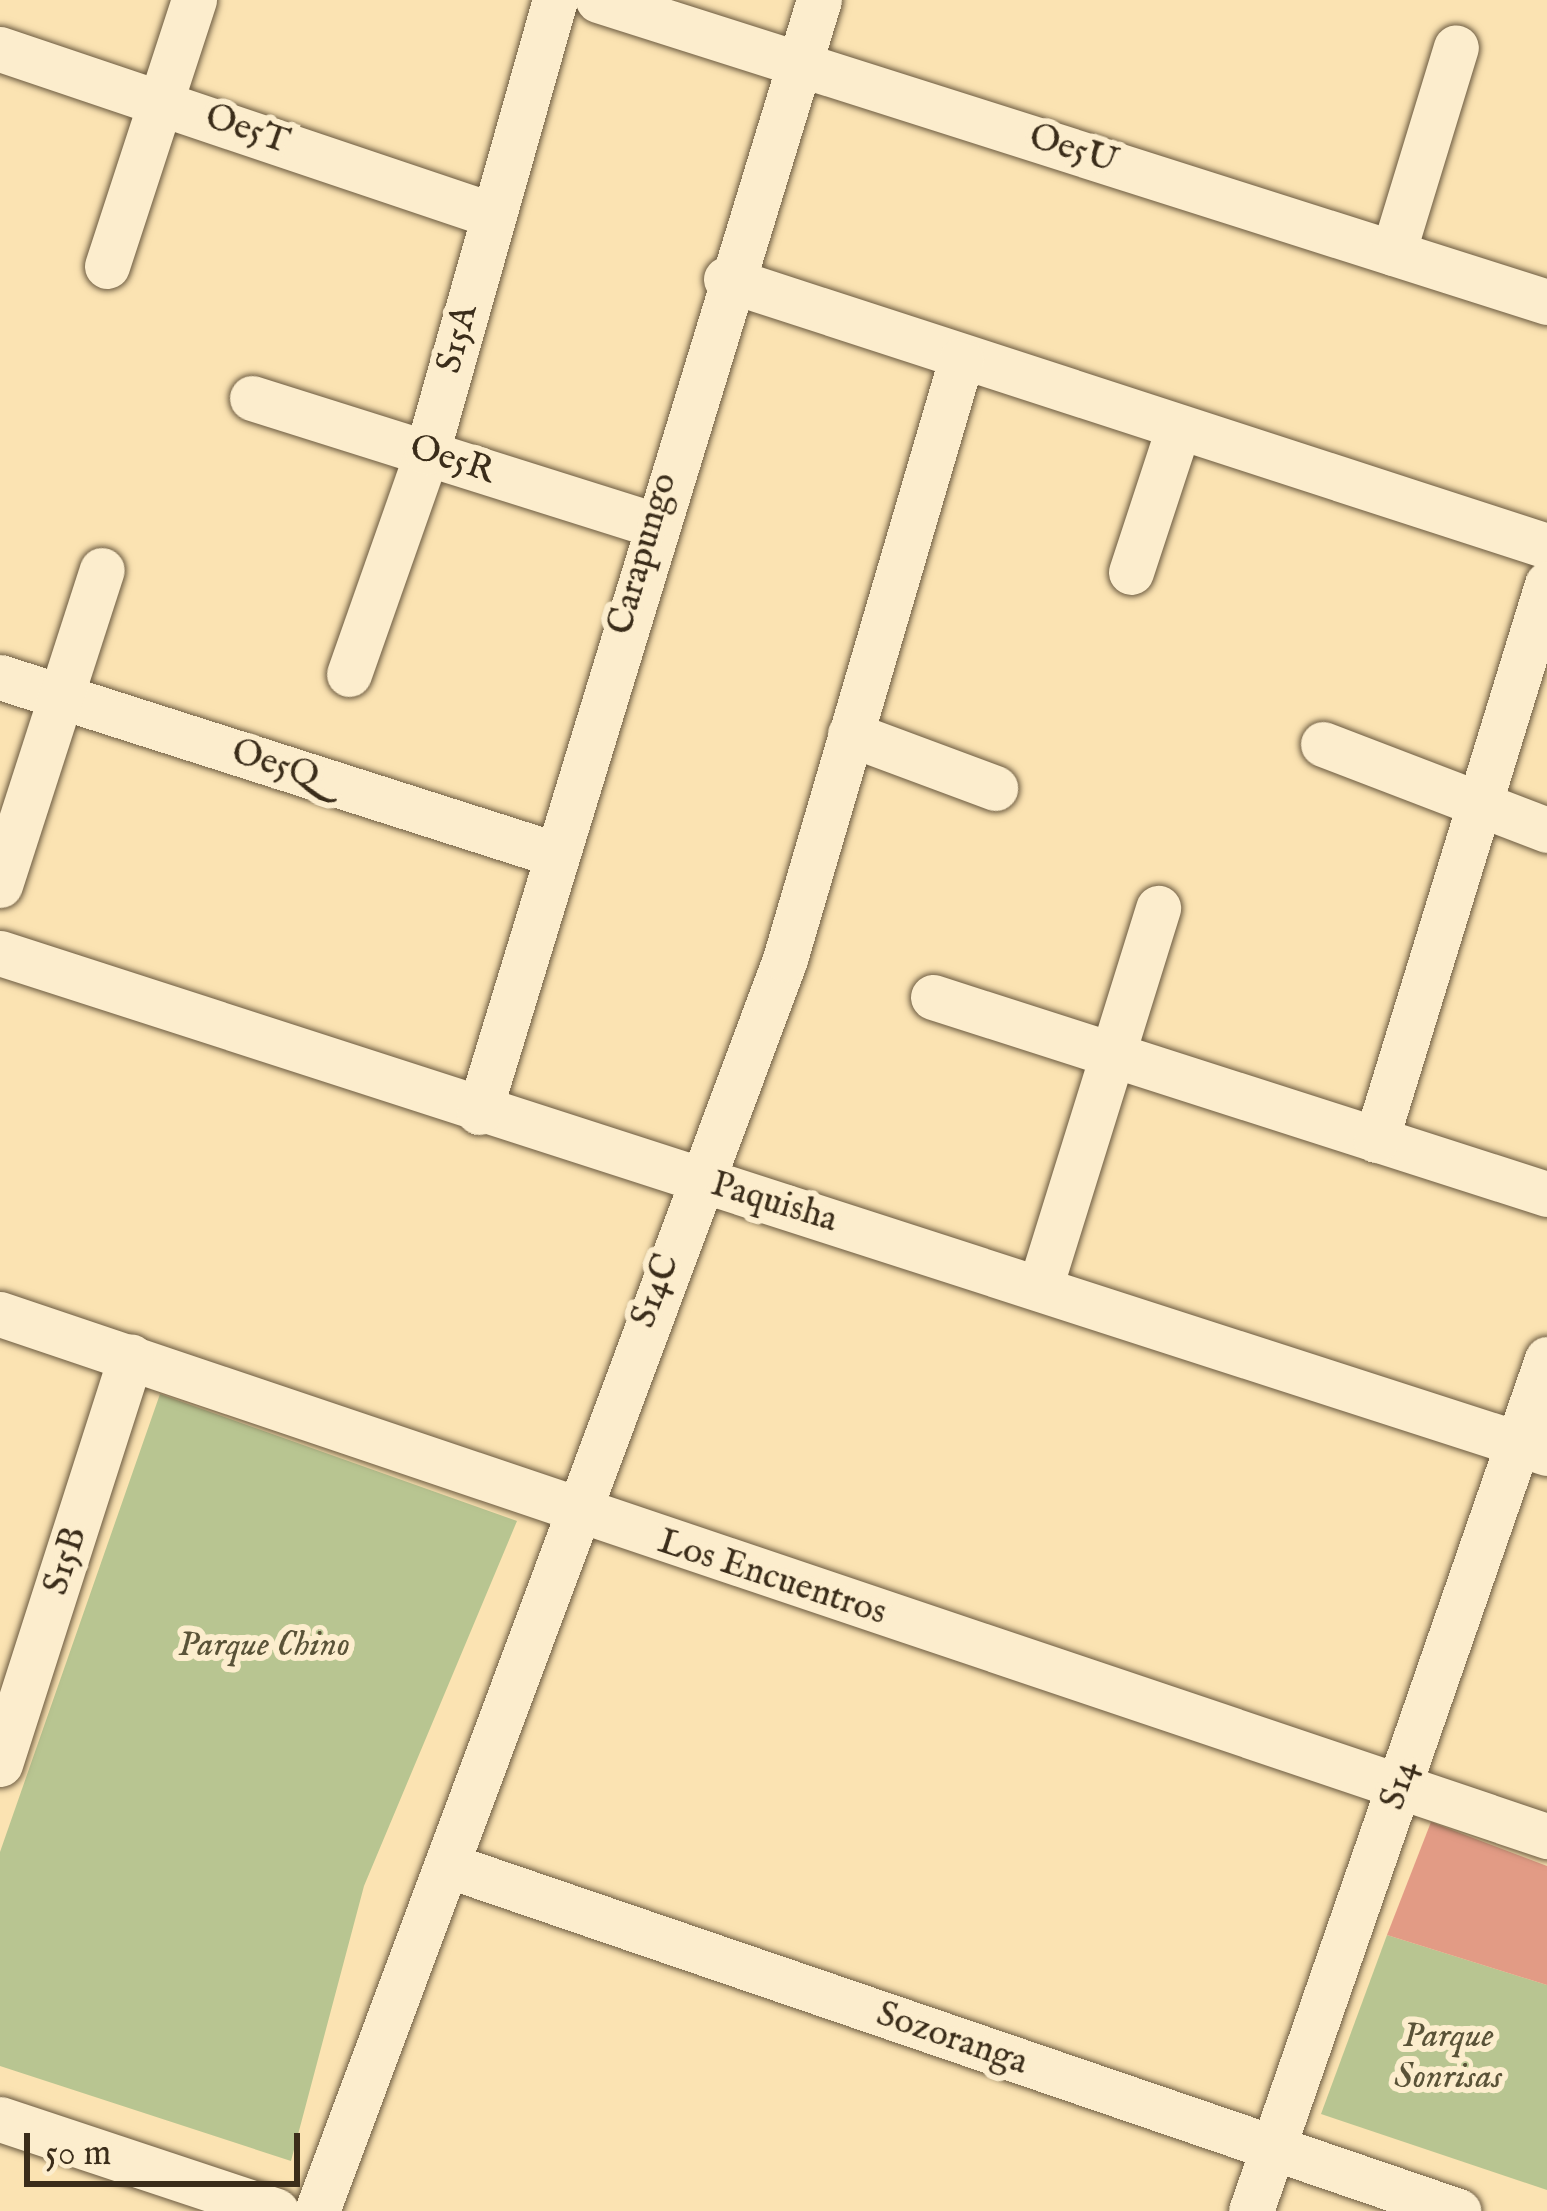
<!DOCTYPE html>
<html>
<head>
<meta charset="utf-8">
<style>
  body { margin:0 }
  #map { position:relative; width:1547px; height:2211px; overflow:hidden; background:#fbe3b2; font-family:"IM FELL English",serif }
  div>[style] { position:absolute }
  .green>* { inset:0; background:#b8c591 }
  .building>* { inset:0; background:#e29b85 }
  .roads { filter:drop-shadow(0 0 3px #6b5a40) drop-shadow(0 0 3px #6b5a40) }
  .minor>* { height:45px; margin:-22.5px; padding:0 22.5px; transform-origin:22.5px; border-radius:22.5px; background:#fcedcd }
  span { translate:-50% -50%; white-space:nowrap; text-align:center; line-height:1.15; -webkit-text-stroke:12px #fcedcd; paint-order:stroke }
  .street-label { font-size:36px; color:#3b2d1a }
  .park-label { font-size:36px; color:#5a5338; font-style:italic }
  .scale { position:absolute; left:24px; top:2133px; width:276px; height:54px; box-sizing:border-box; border:6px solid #3b2d1a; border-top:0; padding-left:15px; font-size:36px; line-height:42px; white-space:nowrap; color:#3b2d1a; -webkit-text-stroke:9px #fcedcd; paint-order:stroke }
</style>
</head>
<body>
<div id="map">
  <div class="green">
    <i style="clip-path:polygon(160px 1394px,517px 1521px,364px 1886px,291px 2161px,0 2066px,0 1852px)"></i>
    <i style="clip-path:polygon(1387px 1935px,1547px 1985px,1547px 2190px,1321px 2114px)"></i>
  </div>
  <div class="building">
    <i style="clip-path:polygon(1431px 1822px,1547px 1866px,1547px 1985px,1387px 1935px)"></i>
  </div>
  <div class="roads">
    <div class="minor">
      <i style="left:598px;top:0;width:996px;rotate:17.65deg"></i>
      <i style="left:0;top:49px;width:519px;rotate:18.64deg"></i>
      <i style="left:1393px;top:253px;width:215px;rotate:-73deg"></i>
      <i style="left:107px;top:266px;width:280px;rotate:-71.9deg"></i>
      <i style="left:726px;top:279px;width:863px;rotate:18.02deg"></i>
      <i style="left:252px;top:398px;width:419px;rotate:17.5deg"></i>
      <i style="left:1131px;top:572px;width:147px;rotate:-71.8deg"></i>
      <i style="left:349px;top:674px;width:235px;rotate:-70.6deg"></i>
      <i style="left:427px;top:452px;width:470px;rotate:-74.2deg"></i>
      <i style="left:0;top:677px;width:578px;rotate:17.71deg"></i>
      <i style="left:850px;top:734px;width:155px;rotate:20.4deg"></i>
      <i style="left:1323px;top:744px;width:240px;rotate:21deg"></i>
      <i style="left:0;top:885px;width:331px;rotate:-72.1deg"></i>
      <i style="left:0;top:953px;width:1626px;rotate:17.91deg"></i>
      <i style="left:933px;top:997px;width:645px;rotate:17.79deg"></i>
      <i style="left:479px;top:1112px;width:1163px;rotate:-73deg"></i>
      <i style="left:1376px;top:1140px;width:582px;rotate:-72.9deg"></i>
      <i style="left:1041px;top:1284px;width:394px;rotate:-72.7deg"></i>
      <i style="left:0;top:1314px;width:1633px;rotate:18.65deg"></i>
      <i style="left:0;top:1764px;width:428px;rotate:-72.2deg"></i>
      <i style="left:447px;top:1865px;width:1069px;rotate:18.89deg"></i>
      <i style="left:0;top:2119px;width:291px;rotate:18.4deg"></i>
      <i style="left:317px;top:2211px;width:1337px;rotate:-69.5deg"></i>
      <i style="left:785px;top:959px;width:624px;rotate:-73.63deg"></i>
      <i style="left:1251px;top:2211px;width:902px;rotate:-70.84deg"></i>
    </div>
  </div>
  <div class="street-label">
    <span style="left:247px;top:130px;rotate:19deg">Oe5T</span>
    <span style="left:1073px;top:150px;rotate:18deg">Oe5U</span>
    <span style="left:458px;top:339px;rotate:-75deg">S15A</span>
    <span style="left:452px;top:460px;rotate:18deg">Oe5R</span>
    <span style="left:643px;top:554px;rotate:-74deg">Carapungo</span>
    <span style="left:275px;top:765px;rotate:18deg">Oe5Q</span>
    <span style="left:774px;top:1203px;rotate:17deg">Paquisha</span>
    <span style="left:656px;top:1291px;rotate:-69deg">S14C</span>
    <span style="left:66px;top:1561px;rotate:-72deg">S15B</span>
    <span style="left:772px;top:1578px;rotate:18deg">Los Encuentros</span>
    <span style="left:1400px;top:1785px;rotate:-71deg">S14</span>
    <span style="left:952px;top:2039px;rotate:19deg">Sozoranga</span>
  </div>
  <div class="park-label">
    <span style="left:264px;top:1646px">Parque Chino</span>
    <span style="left:1448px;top:2057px">Parque<br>Sonrisas</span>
  </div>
  <div class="scale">50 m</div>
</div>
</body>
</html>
